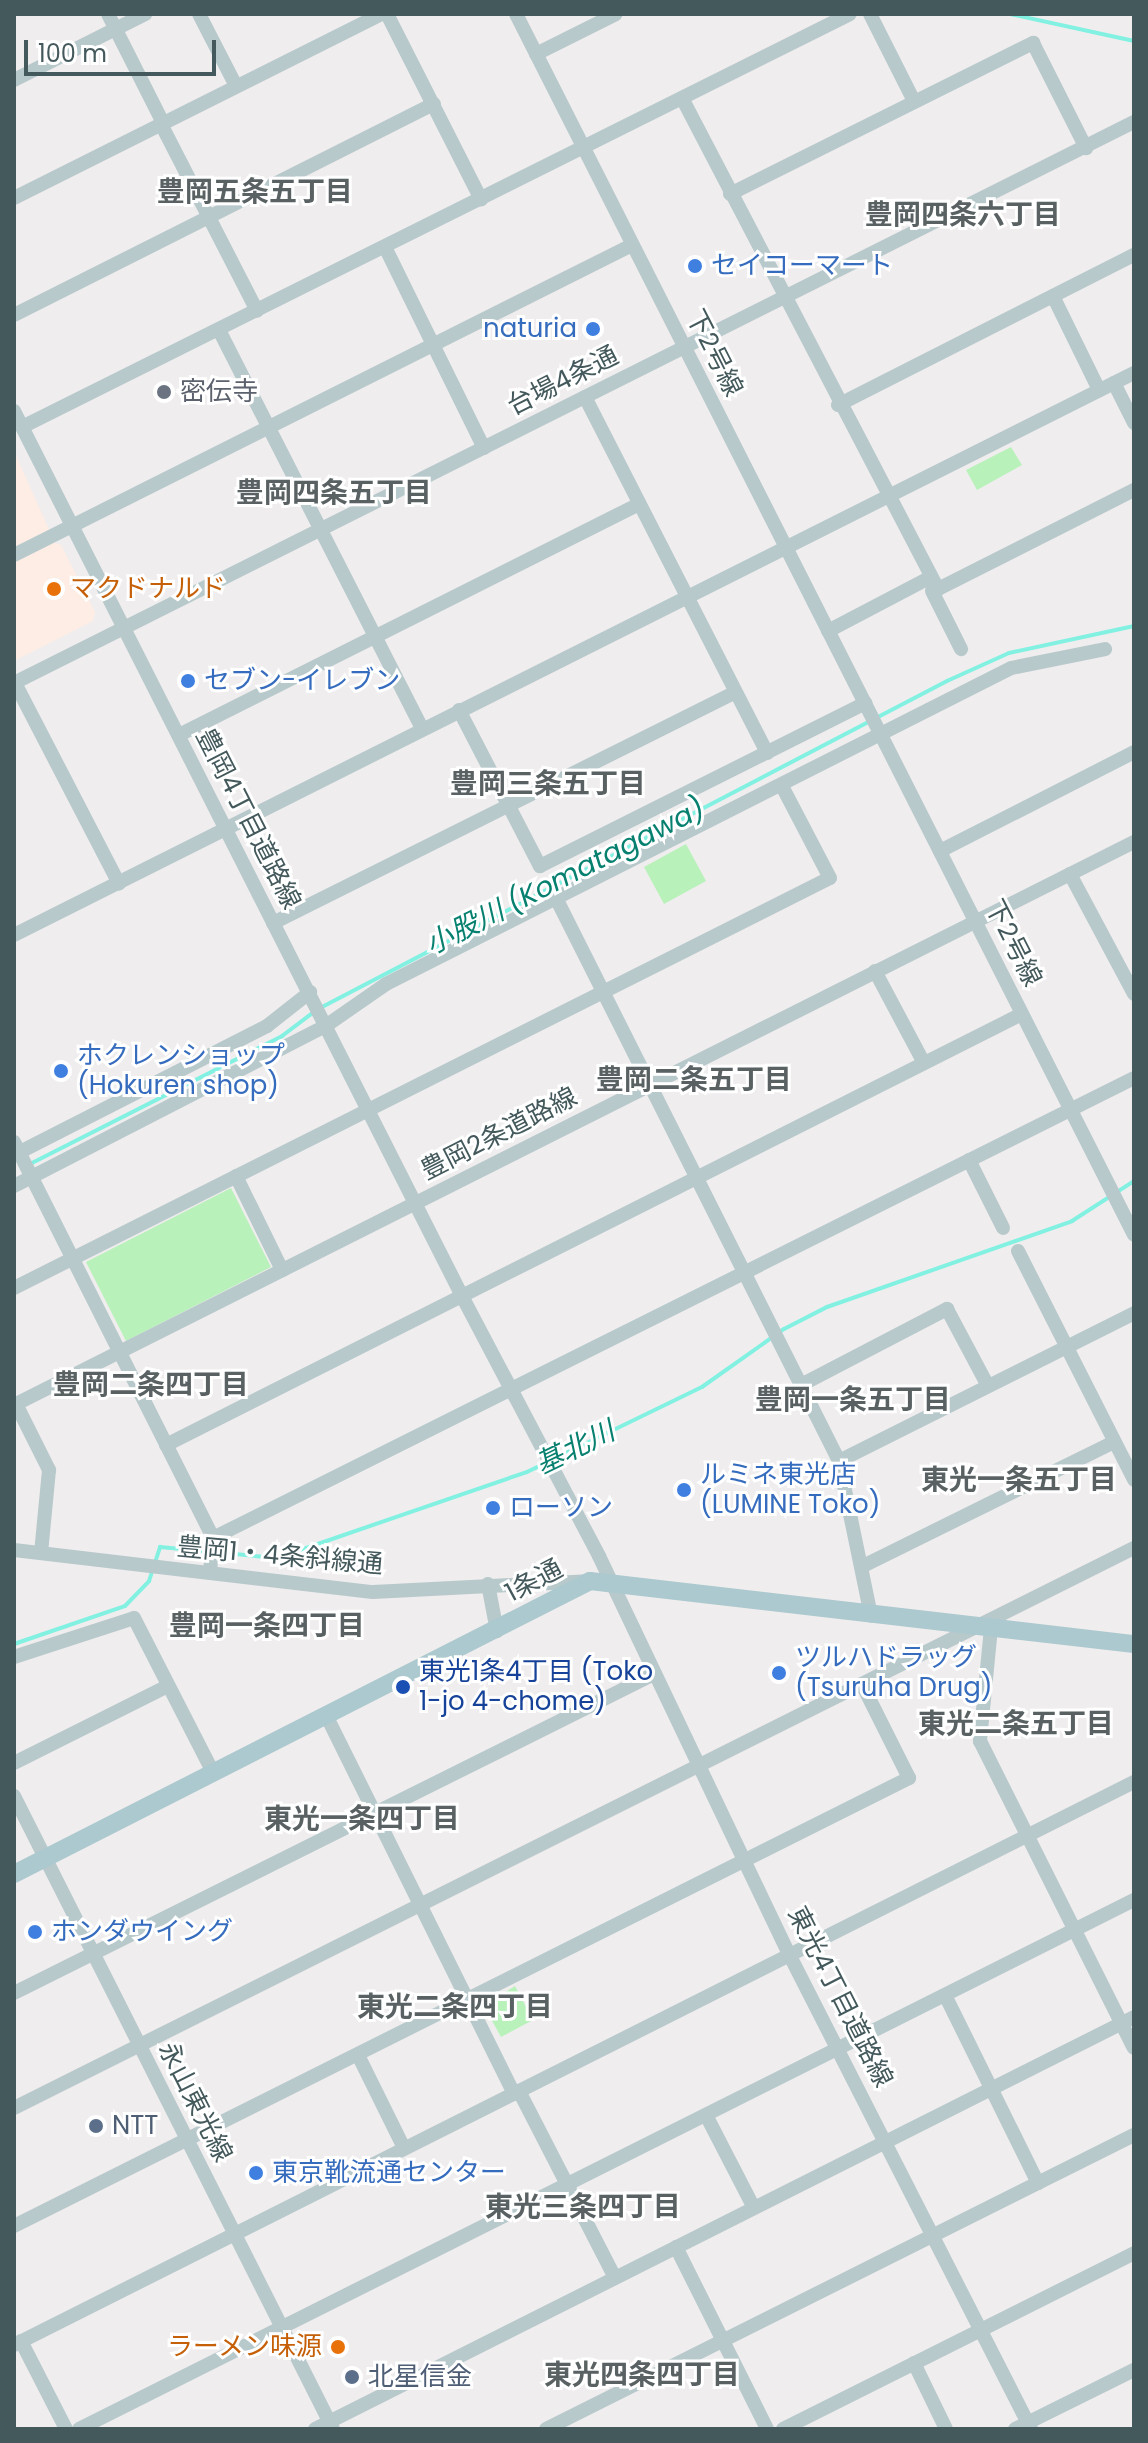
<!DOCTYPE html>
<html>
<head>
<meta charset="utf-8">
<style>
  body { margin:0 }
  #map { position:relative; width:1148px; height:2443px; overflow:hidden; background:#f0edee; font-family:Poppins,"Noto Sans JP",sans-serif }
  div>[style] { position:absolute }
  .commercial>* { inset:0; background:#fdede4 }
  .green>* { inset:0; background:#b8f1ba }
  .stream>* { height:4px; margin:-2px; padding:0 2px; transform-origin:2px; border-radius:2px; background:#82f1e2 }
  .minor>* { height:14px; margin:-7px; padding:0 7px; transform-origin:7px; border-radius:7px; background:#b8c9cc }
  .major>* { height:18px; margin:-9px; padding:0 9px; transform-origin:9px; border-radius:9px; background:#abc9ce }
  .dots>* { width:22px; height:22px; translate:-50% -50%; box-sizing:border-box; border:4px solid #fff; border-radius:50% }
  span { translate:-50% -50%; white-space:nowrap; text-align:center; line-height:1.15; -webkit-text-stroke:6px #fff; paint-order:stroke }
  .shop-label { font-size:26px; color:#366cbe }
  .left { translate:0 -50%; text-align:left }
  .right { translate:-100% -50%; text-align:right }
  .street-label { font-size:26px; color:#44595c }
  .worship-label { font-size:26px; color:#5b616d }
  .food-label { font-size:26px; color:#c56008 }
  .transit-label { font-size:26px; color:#164399 }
  .service-label { font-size:26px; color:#4e5e75 }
  .neighbourhood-label { font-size:28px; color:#596163; font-weight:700 }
  .water-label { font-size:28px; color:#078070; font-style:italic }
  .frame { position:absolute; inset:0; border:16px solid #44595c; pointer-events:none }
  .scale { position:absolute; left:24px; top:40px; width:192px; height:36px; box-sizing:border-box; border:4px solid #44595c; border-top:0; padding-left:10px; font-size:24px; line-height:28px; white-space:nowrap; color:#44595c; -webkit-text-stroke:6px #fff; paint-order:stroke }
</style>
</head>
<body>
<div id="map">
  <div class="commercial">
    <i style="clip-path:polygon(14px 451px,55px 543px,61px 545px,95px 612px,93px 621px,14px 661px)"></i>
  </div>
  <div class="green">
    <i style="clip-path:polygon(1011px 447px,1022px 465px,977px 490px,966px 470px)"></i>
    <i style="clip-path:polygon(686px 844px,706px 881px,664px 904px,644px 867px)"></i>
    <i style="clip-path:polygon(231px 1188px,271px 1267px,126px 1341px,86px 1262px)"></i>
    <i style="clip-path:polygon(515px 1986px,533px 2020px,501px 2037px,484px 2006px)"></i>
  </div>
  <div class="stream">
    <i style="left:1010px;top:14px;width:127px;rotate:12.3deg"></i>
    <i style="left:322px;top:1007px;width:705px;rotate:-27.55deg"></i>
    <i style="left:947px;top:681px;width:68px;rotate:-24.3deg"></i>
    <i style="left:1009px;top:653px;width:128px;rotate:-12.2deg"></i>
    <i style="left:30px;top:1164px;width:283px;rotate:-26.9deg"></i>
    <i style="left:282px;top:1036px;width:40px;rotate:-37deg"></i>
    <i style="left:14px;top:1644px;width:117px;rotate:-18.9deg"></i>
    <i style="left:125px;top:1606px;width:35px;rotate:-46deg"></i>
    <i style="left:149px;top:1581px;width:36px;rotate:-72deg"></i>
    <i style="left:160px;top:1547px;width:118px;rotate:5.4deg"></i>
    <i style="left:277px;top:1558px;width:264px;rotate:-19deg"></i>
    <i style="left:527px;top:1472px;width:195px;rotate:-25.9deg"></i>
    <i style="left:702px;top:1387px;width:100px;rotate:-35.3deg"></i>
    <i style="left:784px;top:1329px;width:48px;rotate:-27.1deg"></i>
    <i style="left:827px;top:1307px;width:260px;rotate:-19.3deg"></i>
    <i style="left:1072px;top:1221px;width:74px;rotate:-32.8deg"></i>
  </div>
  <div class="minor">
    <i style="left:108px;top:14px;width:122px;rotate:63.2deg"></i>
    <i style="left:199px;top:14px;width:81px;rotate:62.8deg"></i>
    <i style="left:387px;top:14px;width:208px;rotate:63.1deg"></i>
    <i style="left:516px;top:14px;width:1368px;rotate:63.15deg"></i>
    <i style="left:870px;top:14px;width:97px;rotate:63.2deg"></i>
    <i style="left:536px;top:54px;width:89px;rotate:-26.6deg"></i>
    <i style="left:14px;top:80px;width:147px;rotate:-26.7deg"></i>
    <i style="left:682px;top:98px;width:554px;rotate:62.46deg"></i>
    <i style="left:938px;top:589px;width:6px;rotate:162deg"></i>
    <i style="left:932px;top:591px;width:65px;rotate:63.4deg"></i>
    <i style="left:161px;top:124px;width:210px;rotate:62.8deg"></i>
    <i style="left:730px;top:194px;width:339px;rotate:-26.5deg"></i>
    <i style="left:1033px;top:43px;width:118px;rotate:63.2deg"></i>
    <i style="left:14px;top:198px;width:411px;rotate:-26.6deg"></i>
    <i style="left:385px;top:247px;width:224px;rotate:63.8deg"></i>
    <i style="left:1053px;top:296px;width:105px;rotate:63.9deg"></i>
    <i style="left:14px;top:315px;width:470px;rotate:-26.7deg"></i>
    <i style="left:219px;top:330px;width:447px;rotate:63deg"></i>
    <i style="left:1114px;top:383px;width:45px;rotate:63.4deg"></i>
    <i style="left:585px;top:397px;width:400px;rotate:62.9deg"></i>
    <i style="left:838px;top:405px;width:332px;rotate:-26.9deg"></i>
    <i style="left:14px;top:411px;width:994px;rotate:63.15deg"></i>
    <i style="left:463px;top:1298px;width:292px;rotate:62.2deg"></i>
    <i style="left:599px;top:1556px;width:443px;rotate:64.5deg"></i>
    <i style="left:790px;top:1956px;width:531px;rotate:63deg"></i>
    <i style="left:22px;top:427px;width:925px;rotate:-26.51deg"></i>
    <i style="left:14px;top:555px;width:691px;rotate:-26.64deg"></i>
    <i style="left:938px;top:589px;width:220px;rotate:-26.8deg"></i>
    <i style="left:828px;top:631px;width:116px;rotate:-27.7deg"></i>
    <i style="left:14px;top:683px;width:1253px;rotate:-26.61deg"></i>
    <i style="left:15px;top:683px;width:226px;rotate:62.6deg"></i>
    <i style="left:459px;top:710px;width:176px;rotate:62.6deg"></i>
    <i style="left:540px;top:866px;width:364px;rotate:-26.6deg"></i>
    <i style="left:179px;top:735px;width:515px;rotate:-26.66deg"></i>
    <i style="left:940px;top:851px;width:218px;rotate:-27deg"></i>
    <i style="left:1070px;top:874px;width:136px;rotate:61.9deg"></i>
    <i style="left:557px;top:900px;width:628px;rotate:63.31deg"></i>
    <i style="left:839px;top:1461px;width:158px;rotate:78.3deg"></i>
    <i style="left:273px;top:923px;width:515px;rotate:-26.52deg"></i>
    <i style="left:14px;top:935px;width:1253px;rotate:-26.65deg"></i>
    <i style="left:875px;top:971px;width:104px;rotate:62deg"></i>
    <i style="left:14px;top:1142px;width:443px;rotate:63.3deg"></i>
    <i style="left:213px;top:1538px;width:35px;rotate:95deg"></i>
    <i style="left:14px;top:1155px;width:284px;rotate:-27deg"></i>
    <i style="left:267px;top:1026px;width:55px;rotate:-38.3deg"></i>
    <i style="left:969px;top:1160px;width:76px;rotate:63.4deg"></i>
    <i style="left:236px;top:1176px;width:105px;rotate:63.9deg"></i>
    <i style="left:14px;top:1186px;width:352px;rotate:-27.2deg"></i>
    <i style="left:327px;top:1025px;width:72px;rotate:-34.8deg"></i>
    <i style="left:386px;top:984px;width:700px;rotate:-26.82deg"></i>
    <i style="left:1011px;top:668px;width:96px;rotate:-11.4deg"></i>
    <i style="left:1018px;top:1251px;width:257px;rotate:63.1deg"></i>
    <i style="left:14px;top:1288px;width:913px;rotate:-26.68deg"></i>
    <i style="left:830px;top:878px;width:104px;rotate:-117.6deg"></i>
    <i style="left:801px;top:1385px;width:165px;rotate:-27.5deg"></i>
    <i style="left:947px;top:1309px;width:87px;rotate:62deg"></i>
    <i style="left:16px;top:1404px;width:74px;rotate:63.4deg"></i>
    <i style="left:49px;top:1470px;width:83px;rotate:95.5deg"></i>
    <i style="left:14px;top:1405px;width:1254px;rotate:-26.69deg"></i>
    <i style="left:166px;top:1445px;width:958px;rotate:-26.73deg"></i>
    <i style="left:839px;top:1461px;width:330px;rotate:-26.6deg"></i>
    <i style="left:213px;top:1538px;width:1029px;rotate:-26.54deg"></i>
    <i style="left:14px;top:1550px;width:361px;rotate:6.7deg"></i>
    <i style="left:373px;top:1592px;width:214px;rotate:-2.9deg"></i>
    <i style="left:863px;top:1566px;width:280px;rotate:-26.3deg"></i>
    <i style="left:488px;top:1584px;width:48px;rotate:79.2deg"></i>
    <i style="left:991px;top:1628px;width:114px;rotate:95.6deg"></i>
    <i style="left:980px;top:1741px;width:343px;rotate:63.4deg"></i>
    <i style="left:14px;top:1657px;width:126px;rotate:-18deg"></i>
    <i style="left:134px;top:1618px;width:175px;rotate:62.9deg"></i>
    <i style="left:327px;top:1717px;width:421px;rotate:63.6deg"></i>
    <i style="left:14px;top:1763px;width:172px;rotate:-26.6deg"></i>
    <i style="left:14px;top:1796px;width:709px;rotate:63.25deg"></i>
    <i style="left:14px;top:1993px;width:715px;rotate:-26.49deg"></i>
    <i style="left:945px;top:1995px;width:210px;rotate:63.7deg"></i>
    <i style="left:358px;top:2055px;width:104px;rotate:63.7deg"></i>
    <i style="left:519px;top:2091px;width:210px;rotate:62.8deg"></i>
    <i style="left:14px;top:2108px;width:1252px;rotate:-26.57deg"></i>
    <i style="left:707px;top:2117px;width:102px;rotate:62.7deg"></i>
    <i style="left:14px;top:2226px;width:1001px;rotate:-26.59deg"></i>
    <i style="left:909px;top:1778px;width:105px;rotate:-116.6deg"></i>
    <i style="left:676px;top:2247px;width:203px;rotate:63.4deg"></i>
    <i style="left:21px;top:2341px;width:99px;rotate:62.9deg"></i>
    <i style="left:14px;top:2345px;width:1254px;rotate:-26.69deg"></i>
    <i style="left:914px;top:2363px;width:73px;rotate:64.1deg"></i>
    <i style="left:79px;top:2429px;width:1180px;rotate:-26.63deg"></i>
    <i style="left:315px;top:2429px;width:917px;rotate:-26.7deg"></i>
    <i style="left:546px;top:2429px;width:657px;rotate:-26.57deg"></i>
    <i style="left:783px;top:2429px;width:393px;rotate:-26.6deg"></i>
    <i style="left:1015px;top:2429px;width:133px;rotate:-26.4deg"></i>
  </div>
  <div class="major">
    <i style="left:14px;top:1874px;width:646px;rotate:-26.96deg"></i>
    <i style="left:590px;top:1581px;width:548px;rotate:6.61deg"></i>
  </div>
  <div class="dots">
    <i style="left:695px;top:266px;background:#3f7fe0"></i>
    <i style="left:593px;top:329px;background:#3f7fe0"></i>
    <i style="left:164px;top:392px;background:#6b7280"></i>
    <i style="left:54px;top:589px;background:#e8710a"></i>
    <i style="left:188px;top:681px;background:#3f7fe0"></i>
    <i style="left:61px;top:1071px;background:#3f7fe0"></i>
    <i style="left:684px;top:1490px;background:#3f7fe0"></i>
    <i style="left:493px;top:1508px;background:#3f7fe0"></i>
    <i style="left:779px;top:1673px;background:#3f7fe0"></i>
    <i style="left:403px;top:1687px;background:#1a4fb4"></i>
    <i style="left:35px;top:1932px;background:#3f7fe0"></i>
    <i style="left:96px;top:2126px;background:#5c6f8a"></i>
    <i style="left:256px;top:2173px;background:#3f7fe0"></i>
    <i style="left:338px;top:2347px;background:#e8710a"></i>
    <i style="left:352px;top:2377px;background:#5c6f8a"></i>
  </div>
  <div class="shop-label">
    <span class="left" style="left:711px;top:266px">セイコーマート</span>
    <span class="right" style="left:577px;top:329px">naturia</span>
    <span class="left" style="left:204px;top:681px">セブン-イレブン</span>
    <span class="left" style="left:77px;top:1071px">ホクレンショップ<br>(Hokuren shop)</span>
    <span class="left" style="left:700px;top:1490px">ルミネ東光店<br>(LUMINE Toko)</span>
    <span class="left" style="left:509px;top:1508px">ローソン</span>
    <span class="left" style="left:795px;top:1673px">ツルハドラッグ<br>(Tsuruha Drug)</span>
    <span class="left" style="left:51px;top:1932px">ホンダウイング</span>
    <span class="left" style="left:272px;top:2173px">東京靴流通センター</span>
  </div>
  <div class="street-label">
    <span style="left:714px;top:353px;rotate:63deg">下2号線</span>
    <span style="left:563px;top:381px;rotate:-27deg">台場4条通</span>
    <span style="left:248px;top:819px;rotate:63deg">豊岡4丁目道路線</span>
    <span style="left:1013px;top:943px;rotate:63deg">下2号線</span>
    <span style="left:499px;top:1134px;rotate:-27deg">豊岡2条道路線</span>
    <span style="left:280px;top:1556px;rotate:5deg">豊岡1・4条斜線通</span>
    <span style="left:534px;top:1581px;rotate:-28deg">1条通</span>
    <span style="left:840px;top:1997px;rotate:63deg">東光4丁目道路線</span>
    <span style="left:195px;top:2102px;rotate:63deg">永山東光線</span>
  </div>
  <div class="worship-label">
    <span class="left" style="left:180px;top:392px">密伝寺</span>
  </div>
  <div class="food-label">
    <span class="left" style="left:70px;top:589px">マクドナルド</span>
    <span class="right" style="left:322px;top:2347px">ラーメン味源</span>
  </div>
  <div class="transit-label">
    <span class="left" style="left:419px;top:1687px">東光1条4丁目 (Toko<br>1-jo 4-chome)</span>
  </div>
  <div class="service-label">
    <span class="left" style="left:112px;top:2126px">NTT</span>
    <span class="left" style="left:368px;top:2377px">北星信金</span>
  </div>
  <div class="neighbourhood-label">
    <span style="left:255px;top:192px">豊岡五条五丁目</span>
    <span style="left:963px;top:215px">豊岡四条六丁目</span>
    <span style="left:334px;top:493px">豊岡四条五丁目</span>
    <span style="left:548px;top:784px">豊岡三条五丁目</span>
    <span style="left:694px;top:1080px">豊岡二条五丁目</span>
    <span style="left:151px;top:1385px">豊岡二条四丁目</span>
    <span style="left:853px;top:1400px">豊岡一条五丁目</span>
    <span style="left:1019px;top:1480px">東光一条五丁目</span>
    <span style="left:267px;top:1626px">豊岡一条四丁目</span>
    <span style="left:1016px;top:1724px">東光二条五丁目</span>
    <span style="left:362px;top:1819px">東光一条四丁目</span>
    <span style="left:455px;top:2007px">東光二条四丁目</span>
    <span style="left:583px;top:2207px">東光三条四丁目</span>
    <span style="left:642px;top:2375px">東光四条四丁目</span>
  </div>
  <div class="water-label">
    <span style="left:565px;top:877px;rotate:-27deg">小股川 (Komatagawa)</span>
    <span style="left:575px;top:1448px;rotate:-26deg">基北川</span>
  </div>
  <div class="frame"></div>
  <div class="scale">100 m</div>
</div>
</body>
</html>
